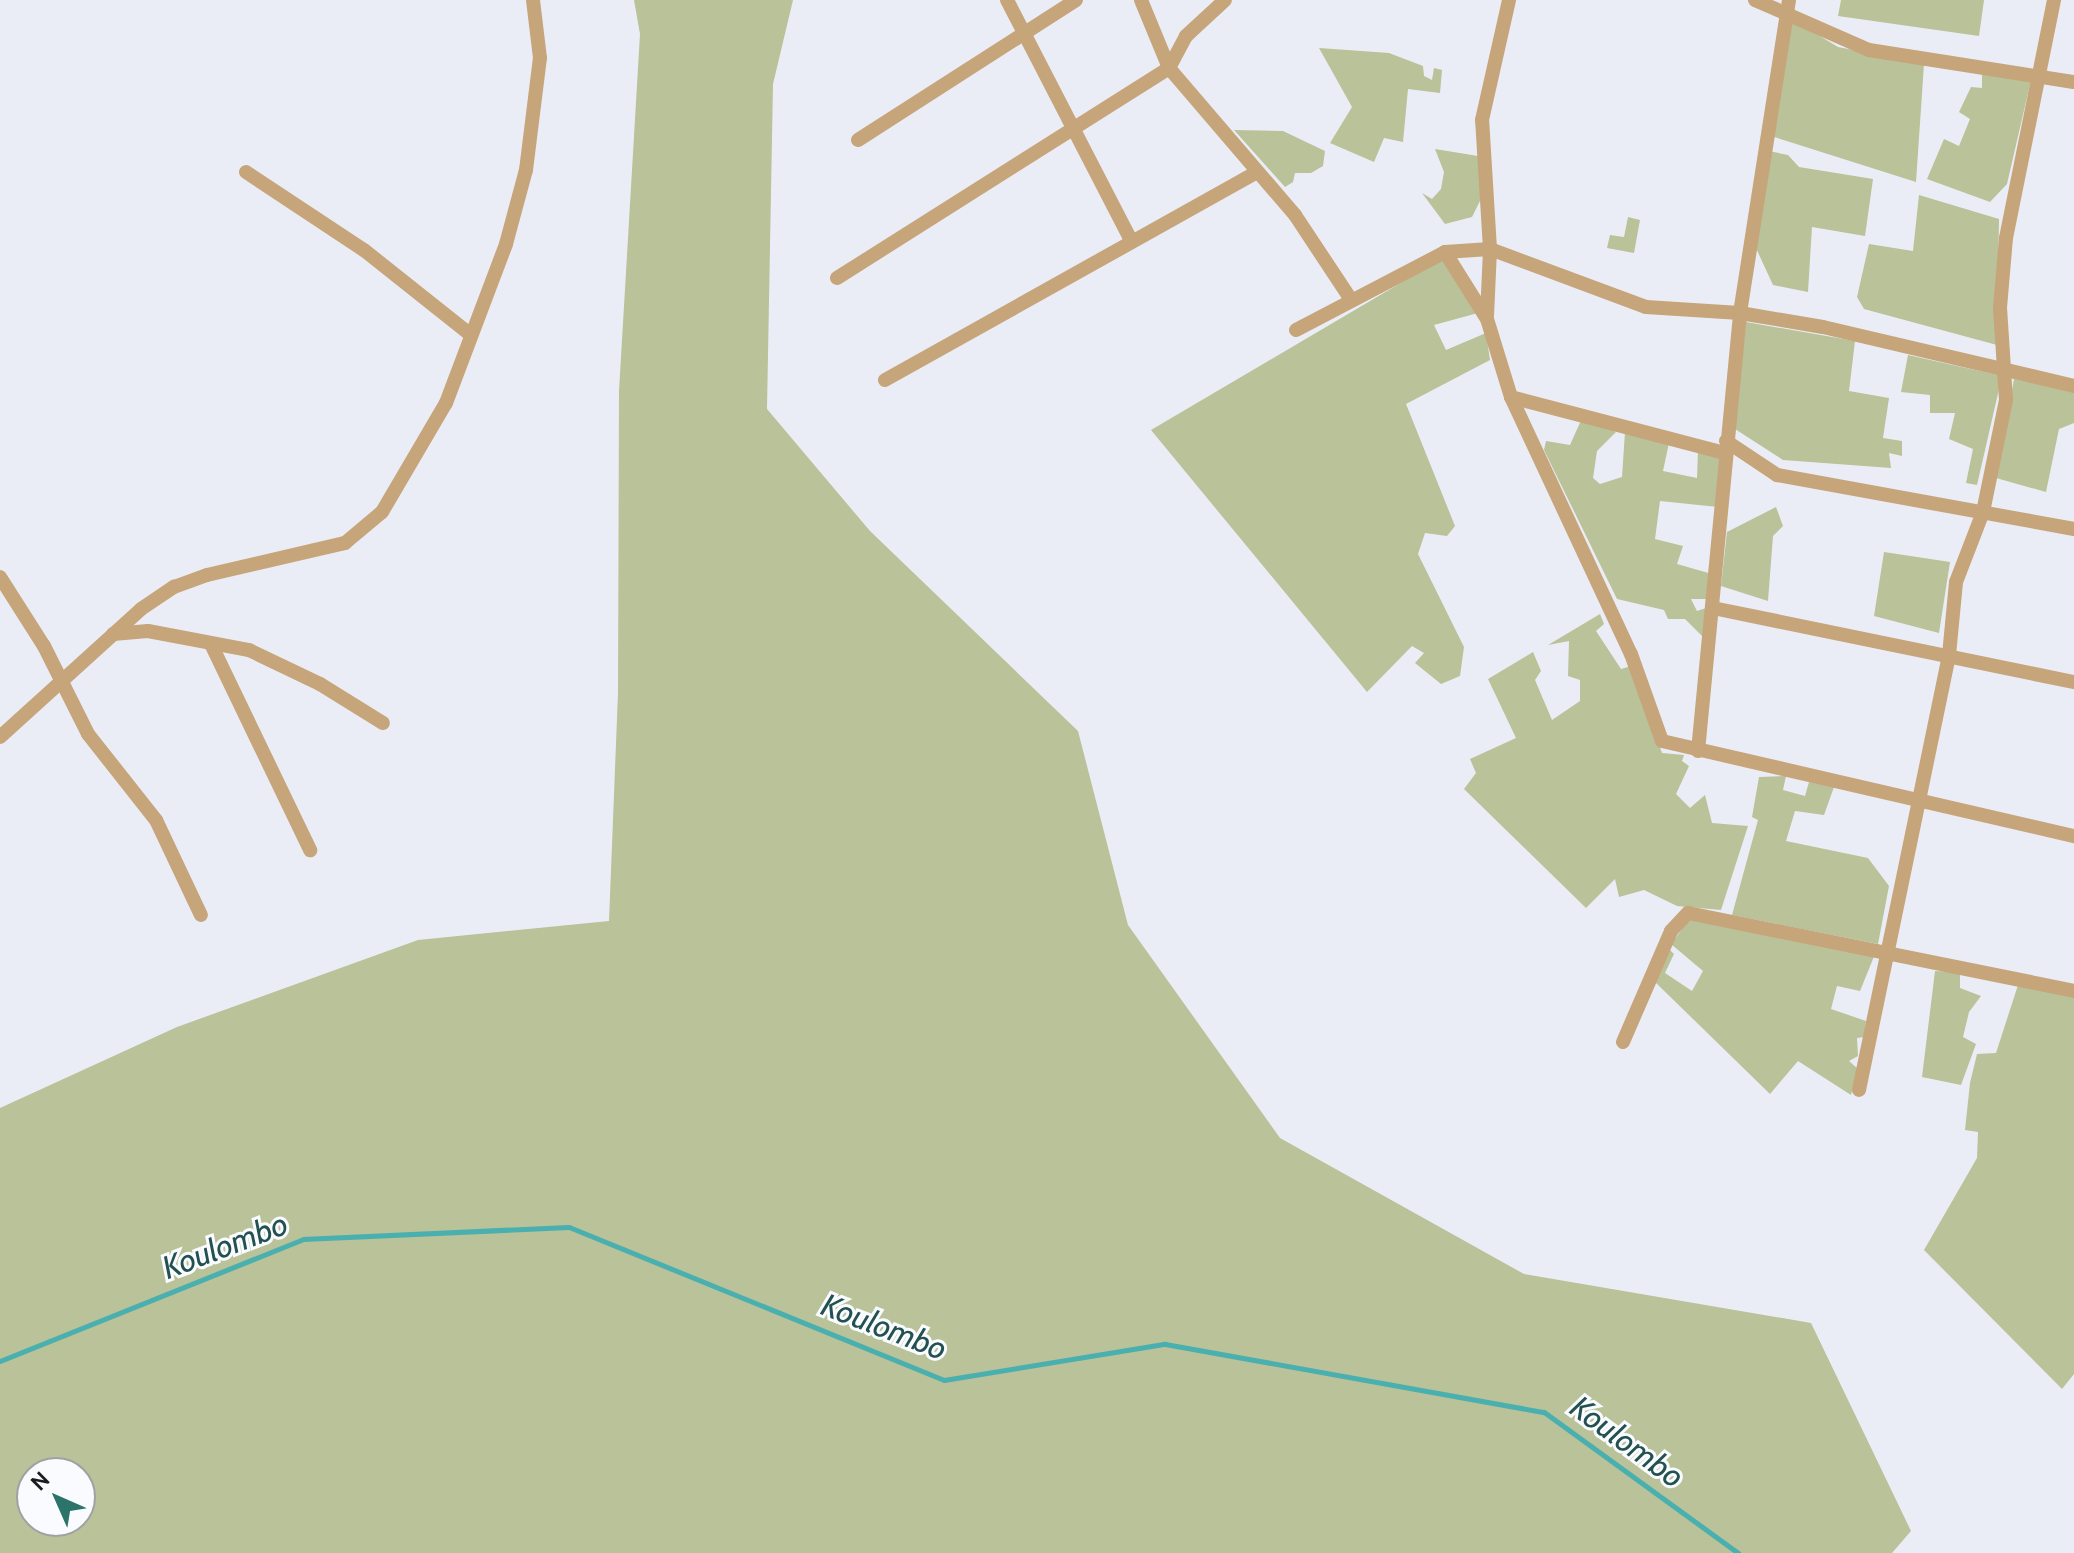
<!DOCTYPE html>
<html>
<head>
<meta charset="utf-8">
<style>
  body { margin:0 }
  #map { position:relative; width:2074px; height:1553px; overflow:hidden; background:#ebedf6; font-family:Cabin,sans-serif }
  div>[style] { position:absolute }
  .green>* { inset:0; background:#b9c298 }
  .stream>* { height:5px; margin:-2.5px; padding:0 2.5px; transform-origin:2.5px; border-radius:2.5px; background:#49afaf }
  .street>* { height:14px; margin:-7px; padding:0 7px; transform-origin:7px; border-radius:7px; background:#c6a57b }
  span { translate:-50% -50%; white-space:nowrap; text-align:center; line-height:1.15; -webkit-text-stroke:6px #fafbfe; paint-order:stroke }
  .water-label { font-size:32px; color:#235050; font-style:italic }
  .north { position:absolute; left:16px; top:1457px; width:80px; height:80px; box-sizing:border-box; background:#fafbfe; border:2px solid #a0a1a4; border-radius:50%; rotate:315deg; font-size:22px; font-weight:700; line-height:32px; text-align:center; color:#1a1b1e }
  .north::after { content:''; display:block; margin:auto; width:28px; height:36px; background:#2c736a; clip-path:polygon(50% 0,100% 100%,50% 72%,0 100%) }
</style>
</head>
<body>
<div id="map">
  <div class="green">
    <i style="clip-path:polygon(evenodd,634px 0,793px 0,773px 84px,767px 409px,870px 531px,1078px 731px,1128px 925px,1280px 1138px,1524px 1274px,1811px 1323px,1911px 1531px,1892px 1553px,0 1553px,0 1108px,177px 1027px,418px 940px,609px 921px,618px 693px,619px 391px,640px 34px,634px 0,80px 1473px,80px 1521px,32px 1521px,32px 1473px,80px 1473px)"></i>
    <i style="clip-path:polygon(1841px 0,1984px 0,1979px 36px,1838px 16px)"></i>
    <i style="clip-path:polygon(1790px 18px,1838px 47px,1924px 64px,1916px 182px,1771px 136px)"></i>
    <i style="clip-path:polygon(1319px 48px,1389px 53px,1423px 66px,1424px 76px,1432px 80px,1434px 68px,1442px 70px,1440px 93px,1408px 89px,1403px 142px,1384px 138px,1374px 162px,1330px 143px,1352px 107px)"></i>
    <i style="clip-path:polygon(1982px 70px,2031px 80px,2007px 184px,1990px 202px,1927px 179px,1944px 139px,1959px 146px,1970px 119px,1959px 112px,1971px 87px,1982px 88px)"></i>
    <i style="clip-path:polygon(1234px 130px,1283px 131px,1325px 151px,1323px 166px,1311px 173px,1295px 173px,1293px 182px,1285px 187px)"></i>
    <i style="clip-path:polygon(1435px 149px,1478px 156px,1482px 197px,1472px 217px,1445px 224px,1422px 193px,1432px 199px,1441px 189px,1444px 172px)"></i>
    <i style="clip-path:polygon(1769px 151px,1788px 155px,1799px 167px,1873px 179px,1865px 236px,1812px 227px,1808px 292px,1773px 285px,1755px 246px)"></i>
    <i style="clip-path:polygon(1919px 195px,1999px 219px,1997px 345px,1864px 309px,1857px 297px,1869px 244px,1913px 251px)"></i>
    <i style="clip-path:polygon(1628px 217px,1640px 220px,1634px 253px,1607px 248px,1610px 235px,1624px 237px)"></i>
    <i style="clip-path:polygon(1443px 258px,1478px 313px,1434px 325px,1446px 350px,1486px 333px,1490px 360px,1406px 404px,1455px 526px,1447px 536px,1425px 533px,1418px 554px,1464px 647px,1460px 676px,1441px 684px,1415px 663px,1424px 653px,1412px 646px,1367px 692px,1151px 430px)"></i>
    <i style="clip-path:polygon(1746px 322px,1855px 341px,1849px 391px,1889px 398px,1883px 438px,1902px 441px,1902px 456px,1889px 453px,1891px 468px,1783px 460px,1735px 429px)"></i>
    <i style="clip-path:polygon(1908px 355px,2002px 376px,1977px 485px,1966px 483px,1973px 449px,1949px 439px,1955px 413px,1930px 413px,1930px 395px,1901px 392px)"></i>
    <i style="clip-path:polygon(2014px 379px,2074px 391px,2074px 423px,2059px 429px,2046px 492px,1996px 478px)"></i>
    <i style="clip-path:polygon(1583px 416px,1616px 432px,1597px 451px,1593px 478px,1600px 484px,1622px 477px,1625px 432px,1669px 443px,1663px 471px,1697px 478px,1698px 450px,1720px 458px,1718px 507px,1660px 501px,1655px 539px,1683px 546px,1677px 564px,1712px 574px,1706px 599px,1691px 599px,1697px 611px,1709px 607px,1705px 639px,1685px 619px,1668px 619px,1664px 610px,1617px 599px,1544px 450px,1546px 441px,1570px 445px)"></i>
    <i style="clip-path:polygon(1776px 507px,1783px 526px,1773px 536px,1768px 601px,1721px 586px,1727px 532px)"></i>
    <i style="clip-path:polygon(1884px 552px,1950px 562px,1939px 633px,1874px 616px)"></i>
    <i style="clip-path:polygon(1600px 614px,1604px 624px,1596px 631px,1621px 669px,1631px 666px,1662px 753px,1684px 755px,1682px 761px,1689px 766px,1676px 794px,1690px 808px,1705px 795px,1712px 823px,1748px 826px,1721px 910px,1677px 906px,1644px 890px,1619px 897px,1615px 879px,1586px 908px,1464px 789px,1476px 773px,1470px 759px,1516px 738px,1488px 679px,1533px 652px,1541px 671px,1535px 680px,1552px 720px,1580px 701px,1580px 680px,1568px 676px,1569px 641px,1548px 645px)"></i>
    <i style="clip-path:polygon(1786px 776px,1783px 790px,1805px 796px,1809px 782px,1834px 787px,1824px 815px,1795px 811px,1786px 841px,1868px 858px,1889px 886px,1878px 944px,1732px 915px,1758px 820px,1752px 817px,1759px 777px)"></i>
    <i style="clip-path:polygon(1691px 917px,1875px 954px,1860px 991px,1837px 986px,1831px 1009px,1866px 1021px,1864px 1037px,1857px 1038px,1858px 1056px,1849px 1061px,1858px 1069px,1851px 1095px,1798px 1061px,1770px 1094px,1653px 980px,1667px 947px,1674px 954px,1665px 973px,1692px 991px,1703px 971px,1671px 944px)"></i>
    <i style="clip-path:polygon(1935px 971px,1960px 972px,1960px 988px,1981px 996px,1969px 1012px,1963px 1037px,1976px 1044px,1961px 1085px,1922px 1077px)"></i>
    <i style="clip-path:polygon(2019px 982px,2074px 994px,2074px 1374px,2062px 1389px,1924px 1250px,1977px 1158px,1978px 1132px,1965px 1130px,1970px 1083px,1977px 1054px,1996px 1053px)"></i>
  </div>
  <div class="stream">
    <i style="left:0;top:1361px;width:327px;rotate:-21.9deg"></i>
    <i style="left:303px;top:1239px;width:266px;rotate:-2.6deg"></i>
    <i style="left:569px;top:1227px;width:405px;rotate:22.2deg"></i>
    <i style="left:944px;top:1380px;width:224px;rotate:-9.3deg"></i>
    <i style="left:1165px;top:1344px;width:385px;rotate:10.2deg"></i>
    <i style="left:1544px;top:1412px;width:240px;rotate:36deg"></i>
  </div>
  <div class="street">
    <i style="left:1007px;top:0;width:272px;rotate:62.7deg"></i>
    <i style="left:1141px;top:0;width:74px;rotate:67.6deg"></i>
    <i style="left:1169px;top:68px;width:194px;rotate:49.4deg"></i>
    <i style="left:1295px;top:215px;width:100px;rotate:56.5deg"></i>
    <i style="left:1755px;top:0;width:124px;rotate:23.7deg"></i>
    <i style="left:1869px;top:50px;width:207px;rotate:8.9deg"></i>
    <i style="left:858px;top:140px;width:259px;rotate:-32.7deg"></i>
    <i style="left:246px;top:172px;width:141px;rotate:33.5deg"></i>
    <i style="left:364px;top:250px;width:137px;rotate:38.5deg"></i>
    <i style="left:1445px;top:252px;width:79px;rotate:57.9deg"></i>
    <i style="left:1487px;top:319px;width:82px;rotate:72.9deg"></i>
    <i style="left:1511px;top:397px;width:284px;rotate:65deg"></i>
    <i style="left:1631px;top:654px;width:92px;rotate:70.4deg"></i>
    <i style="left:1662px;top:741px;width:423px;rotate:13deg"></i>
    <i style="left:837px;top:278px;width:393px;rotate:-32.3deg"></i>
    <i style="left:1169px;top:68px;width:36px;rotate:-62deg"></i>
    <i style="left:1186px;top:36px;width:53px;rotate:-42.7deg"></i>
    <i style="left:1487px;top:316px;width:67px;rotate:-87.4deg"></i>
    <i style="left:1490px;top:249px;width:129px;rotate:-93.5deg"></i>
    <i style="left:1482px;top:120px;width:123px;rotate:-77.3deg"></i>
    <i style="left:1296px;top:330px;width:168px;rotate:-27.6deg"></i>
    <i style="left:1445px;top:252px;width:45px;rotate:-3.8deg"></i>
    <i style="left:1490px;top:249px;width:166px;rotate:20.4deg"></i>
    <i style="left:1646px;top:307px;width:94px;rotate:3.7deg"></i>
    <i style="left:1740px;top:313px;width:84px;rotate:9.6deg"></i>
    <i style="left:1823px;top:327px;width:258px;rotate:13.2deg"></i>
    <i style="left:885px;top:380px;width:424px;rotate:-29.2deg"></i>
    <i style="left:1511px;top:397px;width:221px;rotate:14.7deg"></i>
    <i style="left:1726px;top:441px;width:61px;rotate:33.7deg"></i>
    <i style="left:1777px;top:475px;width:302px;rotate:10.3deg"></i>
    <i style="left:0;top:577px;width:82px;rotate:57.5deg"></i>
    <i style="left:44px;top:646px;width:98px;rotate:63.4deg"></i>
    <i style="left:88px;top:734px;width:110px;rotate:51.7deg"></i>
    <i style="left:156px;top:820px;width:105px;rotate:64.7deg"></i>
    <i style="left:1713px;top:608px;width:369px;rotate:11.6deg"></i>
    <i style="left:113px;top:634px;width:35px;rotate:-5deg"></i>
    <i style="left:148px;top:631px;width:103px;rotate:10.7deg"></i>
    <i style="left:249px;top:650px;width:79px;rotate:25.6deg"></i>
    <i style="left:320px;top:684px;width:74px;rotate:31.8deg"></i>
    <i style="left:211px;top:644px;width:229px;rotate:64.3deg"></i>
    <i style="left:0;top:737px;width:190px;rotate:-42.2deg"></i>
    <i style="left:141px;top:609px;width:40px;rotate:-34deg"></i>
    <i style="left:174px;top:587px;width:35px;rotate:-20deg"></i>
    <i style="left:207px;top:575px;width:142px;rotate:-13.1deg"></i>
    <i style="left:345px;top:543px;width:48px;rotate:-40deg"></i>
    <i style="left:382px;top:512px;width:126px;rotate:-59.6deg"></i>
    <i style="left:446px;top:403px;width:170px;rotate:-69.3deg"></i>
    <i style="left:506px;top:244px;width:77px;rotate:-74.9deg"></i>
    <i style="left:526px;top:170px;width:113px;rotate:-82.9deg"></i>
    <i style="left:540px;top:58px;width:58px;rotate:-96.9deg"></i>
    <i style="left:1698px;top:751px;width:440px;rotate:-84.5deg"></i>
    <i style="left:1740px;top:313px;width:317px;rotate:-81.1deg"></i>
    <i style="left:1623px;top:1042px;width:121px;rotate:-66.6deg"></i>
    <i style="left:1671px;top:931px;width:25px;rotate:-47deg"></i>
    <i style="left:1688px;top:913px;width:394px;rotate:11.4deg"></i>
    <i style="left:1859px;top:1090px;width:444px;rotate:-78.3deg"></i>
    <i style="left:1949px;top:655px;width:73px;rotate:-84.5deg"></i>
    <i style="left:1956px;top:582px;width:75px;rotate:-68.9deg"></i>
    <i style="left:1983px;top:512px;width:114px;rotate:-78.4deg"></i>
    <i style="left:2006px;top:400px;width:92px;rotate:-93.7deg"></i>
    <i style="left:2000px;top:308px;width:70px;rotate:-85.1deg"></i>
    <i style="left:2006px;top:238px;width:243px;rotate:-78.6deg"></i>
  </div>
  <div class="water-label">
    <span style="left:225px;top:1246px;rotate:-21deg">Koulombo</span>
    <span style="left:884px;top:1327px;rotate:21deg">Koulombo</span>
    <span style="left:1627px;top:1442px;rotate:36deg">Koulombo</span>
  </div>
  <div class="north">N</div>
</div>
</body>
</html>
